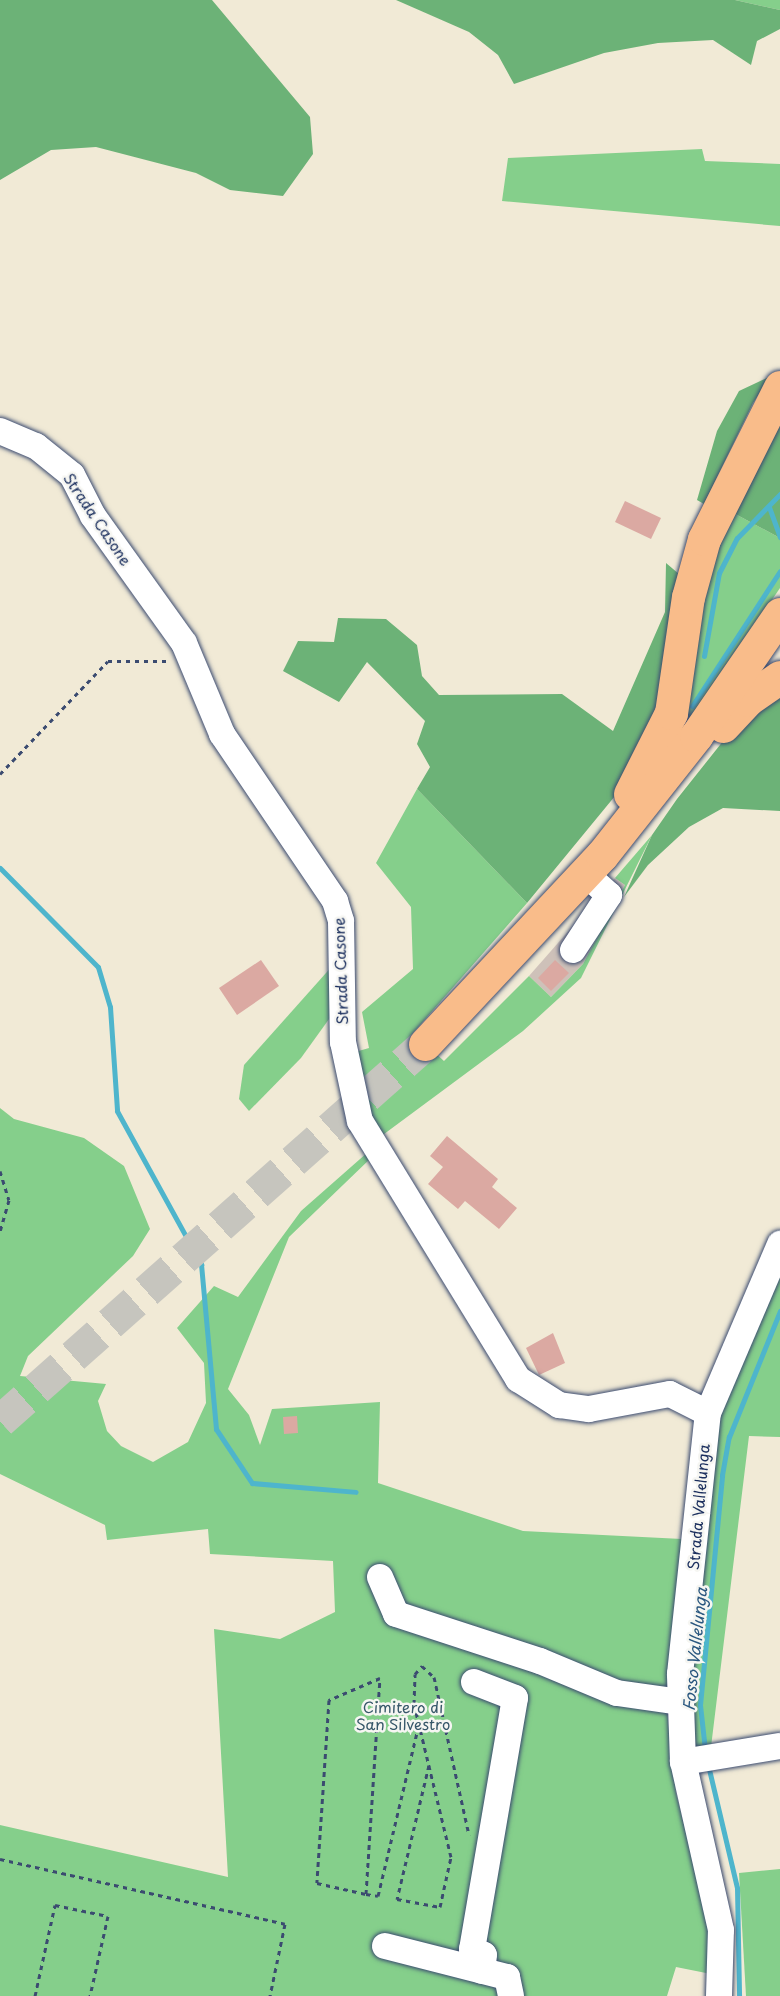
<!DOCTYPE html>
<html>
<head>
<meta charset="utf-8">
<style>
  body { margin:0 }
  #map { position:relative; width:780px; height:1996px; overflow:hidden; background:#f1ead6; font-family:"Playpen Sans",sans-serif }
  div>[style] { position:absolute }
  .industrial>* { inset:0; background:#cec1b9 }
  .green>* { inset:0; background:#85cf8b }
  .forest>* { inset:0; background:#6cb277 }
  .stream>* { height:5px; margin:-2.5px; padding:0 2.5px; transform-origin:2.5px; border-radius:2.5px; background:#4eb5cc }
  .building>* { inset:0; background:#dba9a2 }
  .highway-tunnel>* { height:33px; margin-top:-16.5px; transform-origin:0; background:repeating-linear-gradient(90deg,#c6c5be 0 33px,transparent 0 49px) }
  .path>* { height:3px; margin-top:-1.5px; transform-origin:0; background:repeating-linear-gradient(90deg,#3b4b70 0 4.5px,transparent 0 9px) }
  .roads { filter:drop-shadow(0 0 2px #3b4b70) drop-shadow(0 0 2px #3b4b70) }
  .minor>* { height:26px; margin:-13px; padding:0 13px; transform-origin:13px; border-radius:13px; background:#fff }
  .highway>* { height:33px; margin:-16.5px; padding:0 16.5px; transform-origin:16.5px; border-radius:16.5px; background:#f9bc8a }
  span { translate:-50% -50%; white-space:nowrap; text-align:center; line-height:1.15; -webkit-text-stroke:5px #f6f6f2; paint-order:stroke }
  .street-label { font-size:15px; color:#1b2f5e }
  .park-label { font-size:15px; color:#365769 }
  .water-label { font-size:16px; color:#2a577f; font-style:italic }
</style>
</head>
<body>
<div id="map">
  <div class="industrial">
    <i style="clip-path:polygon(615px 878px,625px 885px,583px 964px,551px 997px,529px 976px)"></i>
  </div>
  <div class="green">
    <i style="clip-path:polygon(735px 0,780px 0,780px 10px)"></i>
    <i style="clip-path:polygon(702px 149px,705px 161px,780px 164px,780px 226px,502px 201px,508px 158px)"></i>
    <i style="clip-path:polygon(728px 510px,780px 538px,780px 588px,684px 729px,677px 719px,695px 620px)"></i>
    <i style="clip-path:polygon(417px 789px,527px 903px,413px 1033px,444px 1061px,529px 976px,551px 997px,583px 964px,625px 885px,615px 878px,652px 835px,581px 978px,523px 1031px,376px 1140px,348px 1054px,369px 1048px,362px 1012px,413px 969px,411px 907px,376px 863px)"></i>
    <i style="clip-path:polygon(334px 964px,337px 1008px,301px 1058px,249px 1111px,239px 1099px,244px 1065px)"></i>
    <i style="clip-path:polygon(0 1108px,14px 1119px,84px 1138px,124px 1166px,150px 1229px,133px 1256px,28px 1356px,20px 1376px,106px 1384px,98px 1401px,107px 1431px,121px 1446px,153px 1462px,188px 1442px,206px 1403px,204px 1363px,177px 1328px,214px 1286px,238px 1297px,301px 1211px,368px 1152px,371px 1158px,289px 1237px,228px 1389px,249px 1415px,260px 1445px,272px 1409px,380px 1402px,378px 1483px,523px 1531px,682px 1539px,667px 1710px,676px 1793px,709px 1924px,711px 1974px,676px 1967px,667px 1996px,0 1996px,0 1825px,228px 1877px,214px 1629px,280px 1639px,335px 1612px,333px 1561px,210px 1554px,208px 1529px,107px 1540px,105px 1525px,0 1474px)"></i>
    <i style="clip-path:polygon(780px 1257px,780px 1437px,749px 1436px,711px 1747px,689px 1750px,688px 1678px,712px 1421px)"></i>
    <i style="clip-path:polygon(780px 1869px,780px 1996px,746px 1996px,739px 1873px)"></i>
  </div>
  <div class="forest">
    <i style="clip-path:polygon(0 0,212px 0,310px 117px,313px 154px,283px 196px,230px 190px,196px 173px,96px 147px,51px 150px,0 180px)"></i>
    <i style="clip-path:polygon(396px 0,735px 0,780px 10px,780px 29px,757px 41px,751px 65px,713px 40px,658px 43px,604px 53px,514px 84px,498px 55px,469px 32px)"></i>
    <i style="clip-path:polygon(771px 376px,753px 403px,704px 504px,697px 500px,717px 431px,739px 391px)"></i>
    <i style="clip-path:polygon(780px 409px,780px 538px,728px 510px)"></i>
    <i style="clip-path:polygon(666px 563px,679px 574px,669px 672px,629px 779px,527px 903px,417px 789px,430px 767px,417px 744px,425px 721px,367px 662px,339px 702px,283px 671px,298px 641px,334px 642px,338px 618px,386px 619px,417px 645px,422px 676px,439px 695px,562px 694px,613px 731px,665px 612px)"></i>
    <i style="clip-path:polygon(780px 689px,780px 811px,723px 808px,689px 827px,648px 865px,624px 897px,652px 835px,677px 799px,743px 716px)"></i>
  </div>
  <div class="stream">
    <i style="left:769px;top:507px;width:32px;rotate:70deg"></i>
    <i style="left:704px;top:656px;width:84px;rotate:-79.8deg"></i>
    <i style="left:719px;top:573px;width:39px;rotate:-63deg"></i>
    <i style="left:737px;top:538px;width:62px;rotate:-45.7deg"></i>
    <i style="left:692px;top:706px;width:161px;rotate:-56.9deg"></i>
    <i style="left:0;top:868px;width:139px;rotate:45.3deg"></i>
    <i style="left:98px;top:967px;width:42px;rotate:73.3deg"></i>
    <i style="left:110px;top:1007px;width:104px;rotate:86.1deg"></i>
    <i style="left:117px;top:1111px;width:175px;rotate:61.2deg"></i>
    <i style="left:201px;top:1264px;width:166px;rotate:84.8deg"></i>
    <i style="left:216px;top:1429px;width:65px;rotate:56.3deg"></i>
    <i style="left:252px;top:1483px;width:104px;rotate:4.9deg"></i>
    <i style="left:705px;top:1750px;width:45px;rotate:-96.3deg"></i>
    <i style="left:700px;top:1705px;width:231px;rotate:-84.5deg"></i>
    <i style="left:722px;top:1475px;width:39px;rotate:-80deg"></i>
    <i style="left:729px;top:1437px;width:136px;rotate:-68deg"></i>
    <i style="left:708px;top:1765px;width:126px;rotate:76.7deg"></i>
    <i style="left:737px;top:1888px;width:108px;rotate:88.9deg"></i>
  </div>
  <div class="building">
    <i style="clip-path:polygon(625px 501px,661px 518px,651px 539px,615px 522px)"></i>
    <i style="clip-path:polygon(261px 960px,279px 986px,237px 1015px,219px 988px)"></i>
    <i style="clip-path:polygon(555px 960px,569px 973px,551px 991px,538px 978px)"></i>
    <i style="clip-path:polygon(447px 1136px,498px 1179px,492px 1187px,517px 1208px,499px 1229px,465px 1201px,458px 1209px,428px 1184px,443px 1167px,430px 1156px)"></i>
    <i style="clip-path:polygon(553px 1333px,565px 1363px,539px 1375px,526px 1348px)"></i>
    <i style="clip-path:polygon(297px 1416px,298px 1433px,284px 1434px,283px 1417px)"></i>
  </div>
  <div class="highway-tunnel">
    <i style="left:0;top:1421px;width:568px;rotate:-41.57deg"></i>
  </div>
  <div class="path">
    <i style="left:0;top:774px;width:156px;rotate:-46.3deg"></i>
    <i style="left:108px;top:661px;width:61px"></i>
    <i style="left:0;top:1171px;width:30px;rotate:73deg"></i>
    <i style="left:9px;top:1200px;width:33px;rotate:106deg"></i>
    <i style="left:429px;top:1765px;width:138px;rotate:103.4deg"></i>
    <i style="left:397px;top:1899px;width:44px;rotate:10.5deg"></i>
    <i style="left:440px;top:1907px;width:51px;rotate:-77.6deg"></i>
    <i style="left:451px;top:1857px;width:157px;rotate:-103.6deg"></i>
    <i style="left:414px;top:1704px;width:30px;rotate:-88deg"></i>
    <i style="left:415px;top:1674px;width:11px;rotate:-49deg"></i>
    <i style="left:422px;top:1666px;width:16px;rotate:43deg"></i>
    <i style="left:434px;top:1677px;width:162px;rotate:77.5deg"></i>
    <i style="left:0;top:1859px;width:292px;rotate:12.8deg"></i>
    <i style="left:285px;top:1924px;width:74px;rotate:101.8deg"></i>
    <i style="left:366px;top:1894px;width:216px;rotate:-86.3deg"></i>
    <i style="left:380px;top:1678px;width:56px;rotate:156.7deg"></i>
    <i style="left:329px;top:1700px;width:183px;rotate:93.8deg"></i>
    <i style="left:317px;top:1883px;width:50px;rotate:12.7deg"></i>
    <i style="left:366px;top:1894px;width:12px;rotate:9deg"></i>
    <i style="left:378px;top:1896px;width:177px;rotate:-76.6deg"></i>
    <i style="left:35px;top:1996px;width:93px;rotate:-77.6deg"></i>
    <i style="left:55px;top:1905px;width:54px;rotate:11.7deg"></i>
    <i style="left:108px;top:1916px;width:82px;rotate:102.7deg"></i>
  </div>
  <div class="roads">
    <div class="minor">
      <i style="left:0;top:431px;width:39px;rotate:23deg"></i>
      <i style="left:36px;top:446px;width:46px;rotate:38.9deg"></i>
      <i style="left:72px;top:475px;width:46px;rotate:62.9deg"></i>
      <i style="left:93px;top:516px;width:156px;rotate:54.4deg"></i>
      <i style="left:184px;top:643px;width:99px;rotate:67.3deg"></i>
      <i style="left:222px;top:734px;width:202px;rotate:55.9deg"></i>
      <i style="left:335px;top:901px;width:21px;rotate:73deg"></i>
      <i style="left:341px;top:921px;width:121px;rotate:89.1deg"></i>
      <i style="left:343px;top:1042px;width:81px;rotate:77.9deg"></i>
      <i style="left:360px;top:1121px;width:303px;rotate:58.5deg"></i>
      <i style="left:518px;top:1379px;width:49px;rotate:32.4deg"></i>
      <i style="left:559px;top:1405px;width:30px;rotate:8deg"></i>
      <i style="left:589px;top:1409px;width:82px;rotate:-10.5deg"></i>
      <i style="left:670px;top:1394px;width:42px;rotate:26.6deg"></i>
      <i style="left:573px;top:950px;width:66px;rotate:-56.8deg"></i>
      <i style="left:609px;top:895px;width:31px;rotate:-138deg"></i>
      <i style="left:380px;top:1577px;width:40px;rotate:66.6deg"></i>
      <i style="left:396px;top:1614px;width:151px;rotate:18.1deg"></i>
      <i style="left:540px;top:1661px;width:83px;rotate:22.6deg"></i>
      <i style="left:617px;top:1693px;width:65px;rotate:8deg"></i>
      <i style="left:474px;top:1682px;width:44px;rotate:21.3deg"></i>
      <i style="left:515px;top:1698px;width:255px;rotate:99.7deg"></i>
      <i style="left:472px;top:1949px;width:13px;rotate:27deg"></i>
      <i style="left:484px;top:1955px;width:16px;rotate:97deg"></i>
      <i style="left:683px;top:1762px;width:98px;rotate:-9.4deg"></i>
      <i style="left:385px;top:1946px;width:126px;rotate:14.3deg"></i>
      <i style="left:507px;top:1977px;width:19px;rotate:78deg"></i>
      <i style="left:719px;top:1996px;width:66px;rotate:-88.3deg"></i>
      <i style="left:721px;top:1930px;width:172px;rotate:-102.7deg"></i>
      <i style="left:683px;top:1762px;width:88px;rotate:-92deg"></i>
      <i style="left:680px;top:1674px;width:262px;rotate:-83.9deg"></i>
      <i style="left:708px;top:1413px;width:184px;rotate:-66.9deg"></i>
    </div>
    <div class="highway">
      <i style="left:723px;top:726px;width:35px;rotate:-47deg"></i>
      <i style="left:747px;top:700px;width:40px;rotate:-34.9deg"></i>
      <i style="left:630px;top:794px;width:91px;rotate:-63.2deg"></i>
      <i style="left:671px;top:713px;width:117px;rotate:-81.7deg"></i>
      <i style="left:688px;top:597px;width:60px;rotate:-74.6deg"></i>
      <i style="left:704px;top:539px;width:170px;rotate:-63.4deg"></i>
      <i style="left:425px;top:1044px;width:259px;rotate:-46.9deg"></i>
      <i style="left:602px;top:855px;width:152px;rotate:-51.7deg"></i>
      <i style="left:696px;top:736px;width:148px;rotate:-55.5deg"></i>
    </div>
  </div>
  <div class="street-label">
    <span style="left:98px;top:519px;rotate:56deg">Strada Casone</span>
    <span style="left:340px;top:971px;rotate:-92deg">Strada Casone</span>
    <span style="left:698px;top:1507px;rotate:-85deg">Strada Vallelunga</span>
  </div>
  <div class="park-label">
    <span style="left:403px;top:1715px">Cimitero di<br>San Silvestro</span>
  </div>
  <div class="water-label">
    <span style="left:694px;top:1649px;rotate:-84deg">Fosso Vallelunga</span>
  </div>
</div>
</body>
</html>
